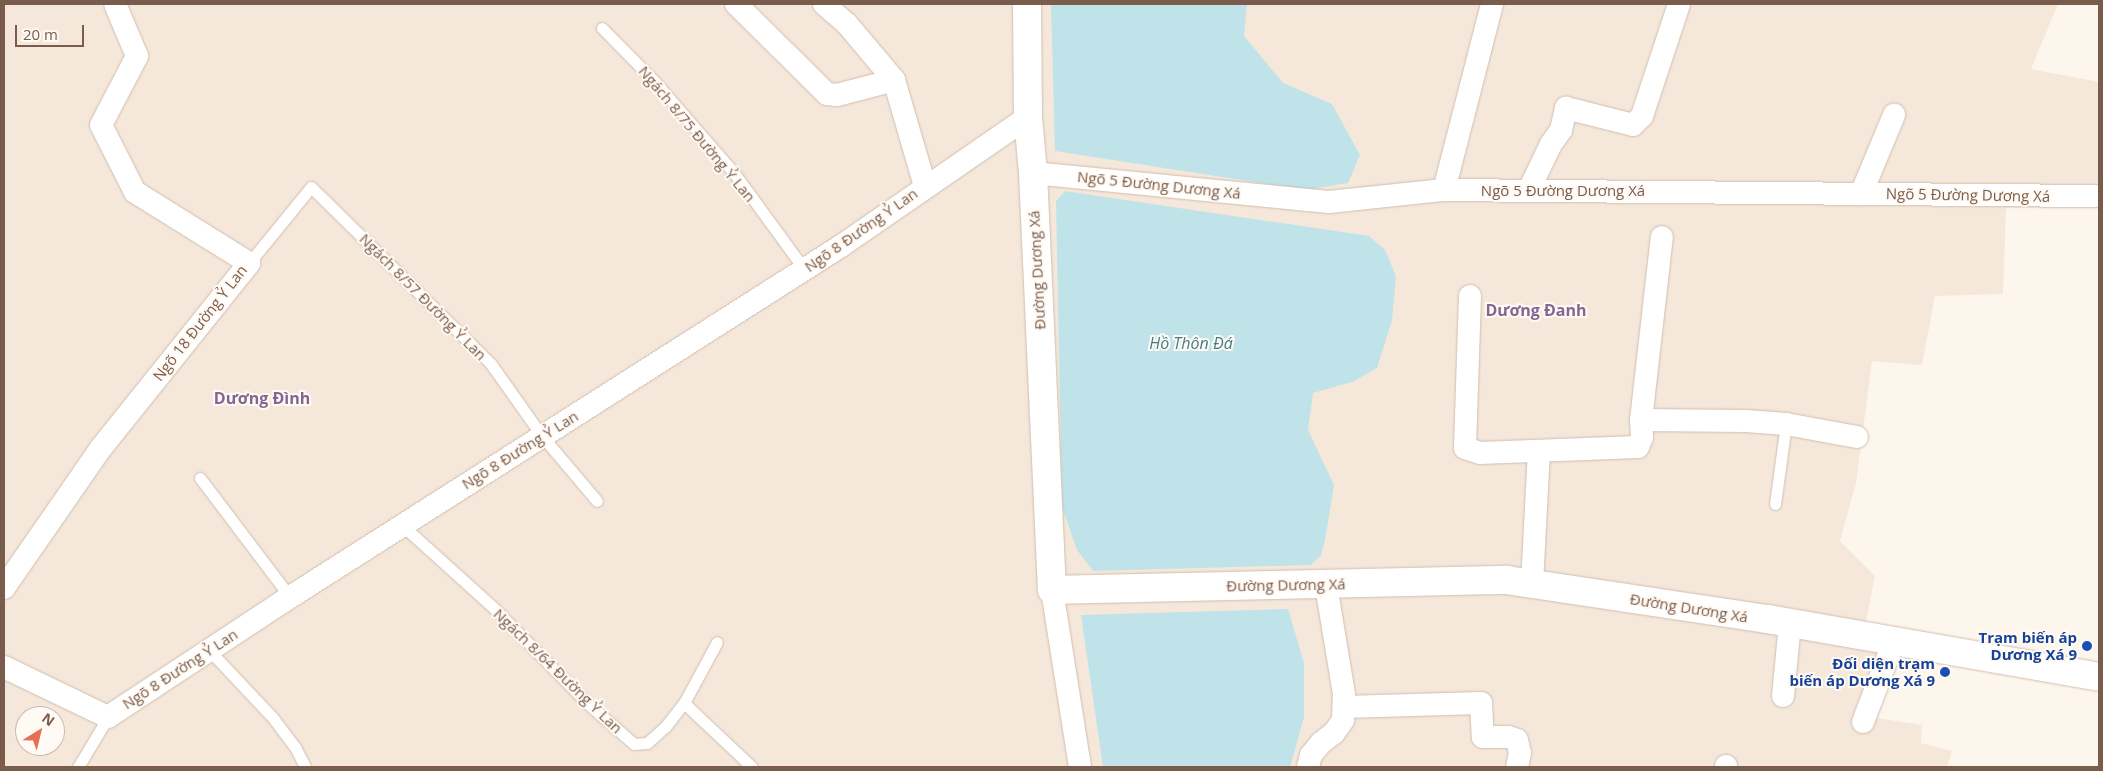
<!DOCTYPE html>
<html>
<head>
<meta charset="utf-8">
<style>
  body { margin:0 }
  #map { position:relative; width:2103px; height:771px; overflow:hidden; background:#fdf6ec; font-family:"Open Sans",sans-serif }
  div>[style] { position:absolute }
  .residential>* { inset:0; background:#f5e8da }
  .water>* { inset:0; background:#bfe3e8 }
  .roads { filter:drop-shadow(0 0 1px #d1beb0) drop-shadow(0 0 1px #d1beb0) }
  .lane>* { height:11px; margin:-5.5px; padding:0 5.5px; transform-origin:5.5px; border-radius:5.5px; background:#fff }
  .street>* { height:22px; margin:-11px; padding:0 11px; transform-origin:11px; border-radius:11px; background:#fff }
  .secondary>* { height:28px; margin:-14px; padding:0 14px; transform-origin:14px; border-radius:14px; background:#fff }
  .dots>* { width:14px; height:14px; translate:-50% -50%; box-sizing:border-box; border:2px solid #fffaf3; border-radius:50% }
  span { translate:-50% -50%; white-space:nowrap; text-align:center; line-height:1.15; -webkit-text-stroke:4px #fffaf3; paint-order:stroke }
  .street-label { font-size:15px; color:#7a5c4d }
  .transit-label { font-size:15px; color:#164399; font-weight:700 }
  .right { translate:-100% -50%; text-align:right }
  .neighbourhood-label { font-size:16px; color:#846695; font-weight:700 }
  .water-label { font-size:16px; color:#437c86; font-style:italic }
  .frame { position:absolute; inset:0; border:5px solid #7a5c4d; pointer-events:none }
  .north { position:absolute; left:15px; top:706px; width:50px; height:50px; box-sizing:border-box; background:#fffaf3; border:1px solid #cabbb1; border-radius:50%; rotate:36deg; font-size:14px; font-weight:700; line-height:20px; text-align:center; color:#7a5c4d }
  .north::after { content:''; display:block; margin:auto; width:18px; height:22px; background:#e76f51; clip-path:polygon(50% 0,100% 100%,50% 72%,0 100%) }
  .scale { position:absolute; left:15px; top:25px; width:69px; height:22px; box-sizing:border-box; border:2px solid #7a5c4d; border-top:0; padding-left:6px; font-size:15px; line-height:18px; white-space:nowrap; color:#7a5c4d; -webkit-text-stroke:4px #fffaf3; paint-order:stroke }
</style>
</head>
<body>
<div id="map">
  <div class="residential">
    <i style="clip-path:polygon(evenodd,4px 4px,2058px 4px,2031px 69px,2099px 82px,2099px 208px,2006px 208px,2003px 294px,1935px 296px,1922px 365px,1872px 361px,1856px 483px,1840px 541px,1875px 576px,1866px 622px,1909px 631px,1877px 718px,1922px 725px,1921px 743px,1952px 751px,1947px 767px,4px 767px,4px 4px,25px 716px,55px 716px,55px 746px,25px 746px,25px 716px)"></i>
  </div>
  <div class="water">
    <i style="clip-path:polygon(1051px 4px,1247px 4px,1244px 36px,1283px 83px,1332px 104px,1360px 155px,1348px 183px,1306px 190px,1055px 151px)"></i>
    <i style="clip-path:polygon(1065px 191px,1369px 236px,1385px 250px,1396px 276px,1392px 320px,1377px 368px,1352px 382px,1313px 393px,1308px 430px,1334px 485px,1325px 540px,1321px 555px,1311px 565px,1093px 571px,1077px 550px,1062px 507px,1056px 201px)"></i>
    <i style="clip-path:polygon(1288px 609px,1304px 663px,1304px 717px,1290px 767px,1103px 767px,1081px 615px)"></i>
  </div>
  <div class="roads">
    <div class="lane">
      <i style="left:602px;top:28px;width:77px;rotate:45.5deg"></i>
      <i style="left:656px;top:83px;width:119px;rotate:49.1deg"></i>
      <i style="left:734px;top:173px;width:119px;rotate:53.9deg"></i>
      <i style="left:249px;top:263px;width:98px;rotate:-50.8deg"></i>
      <i style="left:311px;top:187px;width:252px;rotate:44.5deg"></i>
      <i style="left:491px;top:364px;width:88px;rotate:54.7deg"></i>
      <i style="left:542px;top:436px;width:85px;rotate:49.8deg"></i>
      <i style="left:200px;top:478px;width:149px;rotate:52.9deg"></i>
      <i style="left:1775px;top:504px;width:81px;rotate:-82.2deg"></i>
      <i style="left:402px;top:525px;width:127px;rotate:42.1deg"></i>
      <i style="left:496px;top:610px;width:130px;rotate:45.6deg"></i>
      <i style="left:587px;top:703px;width:62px;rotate:41.1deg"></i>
      <i style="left:634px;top:744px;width:13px;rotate:-4deg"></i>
      <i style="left:647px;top:743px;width:24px;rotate:-42deg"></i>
      <i style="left:665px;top:727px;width:31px;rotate:-52deg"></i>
      <i style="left:684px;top:703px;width:69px;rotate:-61.6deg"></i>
      <i style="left:209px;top:650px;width:93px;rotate:46.7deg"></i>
      <i style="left:273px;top:718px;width:36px;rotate:53deg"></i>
      <i style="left:295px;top:747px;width:22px;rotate:63deg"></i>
      <i style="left:684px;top:703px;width:93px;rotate:43.3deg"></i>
      <i style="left:78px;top:767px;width:58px;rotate:-59deg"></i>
    </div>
    <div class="street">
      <i style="left:736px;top:4px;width:128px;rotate:44.7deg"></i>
      <i style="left:827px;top:94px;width:10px;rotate:6deg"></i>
      <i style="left:837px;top:95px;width:59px;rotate:-14.7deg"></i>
      <i style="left:824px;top:4px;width:30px;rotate:41deg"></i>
      <i style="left:847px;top:24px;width:73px;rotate:50deg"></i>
      <i style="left:894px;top:80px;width:110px;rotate:73.7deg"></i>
      <i style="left:1033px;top:173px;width:297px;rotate:5.6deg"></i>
      <i style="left:1329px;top:202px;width:116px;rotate:-6deg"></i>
      <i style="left:1444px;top:190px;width:651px;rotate:0.53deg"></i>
      <i style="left:1444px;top:190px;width:192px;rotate:-75.5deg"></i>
      <i style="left:1529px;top:190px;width:51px;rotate:-64.4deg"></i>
      <i style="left:1551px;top:144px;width:17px;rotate:-54deg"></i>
      <i style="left:1561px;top:130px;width:23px;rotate:-77deg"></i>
      <i style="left:1566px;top:108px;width:69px;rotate:14.2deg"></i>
      <i style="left:1633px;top:125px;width:13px;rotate:-45deg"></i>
      <i style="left:1642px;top:116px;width:118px;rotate:-71.7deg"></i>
      <i style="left:1861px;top:194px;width:86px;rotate:-67.3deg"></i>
      <i style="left:1470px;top:296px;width:152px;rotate:91.9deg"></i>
      <i style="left:1465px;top:448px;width:16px;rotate:18deg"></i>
      <i style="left:1480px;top:453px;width:158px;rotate:-2.2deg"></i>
      <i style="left:1638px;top:447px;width:11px;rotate:-68deg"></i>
      <i style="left:1642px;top:437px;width:17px;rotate:-93deg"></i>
      <i style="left:1641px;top:420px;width:184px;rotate:-83.5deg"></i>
      <i style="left:1641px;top:420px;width:105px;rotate:0.5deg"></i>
      <i style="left:1746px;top:421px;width:40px;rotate:4.3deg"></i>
      <i style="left:1786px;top:424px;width:72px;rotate:10.4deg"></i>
      <i style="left:1532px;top:584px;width:133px;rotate:-87deg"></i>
      <i style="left:4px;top:588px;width:170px;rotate:-55.3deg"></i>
      <i style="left:101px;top:448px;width:237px;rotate:-51.3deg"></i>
      <i style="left:249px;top:263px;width:134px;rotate:-148.1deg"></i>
      <i style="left:135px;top:192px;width:75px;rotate:-116.9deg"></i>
      <i style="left:101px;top:125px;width:78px;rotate:-62.4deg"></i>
      <i style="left:137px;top:56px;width:56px;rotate:-112.9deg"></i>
      <i style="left:1052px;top:590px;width:179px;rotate:81deg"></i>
      <i style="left:4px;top:667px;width:115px;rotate:25.7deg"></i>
      <i style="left:108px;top:717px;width:211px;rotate:-33.4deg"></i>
      <i style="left:284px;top:601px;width:661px;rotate:-32.51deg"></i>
      <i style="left:841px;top:246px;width:227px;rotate:-34.6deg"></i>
      <i style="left:1783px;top:696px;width:73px;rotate:-84.5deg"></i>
      <i style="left:1344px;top:707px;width:137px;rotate:-1.7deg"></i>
      <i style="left:1481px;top:703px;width:34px;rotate:87deg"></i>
      <i style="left:1483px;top:737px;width:25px"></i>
      <i style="left:1508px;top:737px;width:9px;rotate:18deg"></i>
      <i style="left:1517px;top:740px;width:13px;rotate:77deg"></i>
      <i style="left:1520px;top:753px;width:14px;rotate:102deg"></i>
      <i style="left:1863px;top:722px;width:87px;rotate:-69.1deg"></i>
      <i style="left:1308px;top:767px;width:12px;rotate:-76deg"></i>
      <i style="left:1311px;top:755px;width:16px;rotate:-50deg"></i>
      <i style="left:1321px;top:743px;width:16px;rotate:-38deg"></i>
      <i style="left:1334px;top:733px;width:16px;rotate:-55deg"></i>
      <i style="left:1343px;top:720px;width:26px;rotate:-88deg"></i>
      <i style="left:1344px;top:694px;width:110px;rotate:-99.4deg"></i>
      <i style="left:1726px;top:767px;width:1px;rotate:-90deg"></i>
    </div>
    <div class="secondary">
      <i style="left:1027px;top:4px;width:113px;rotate:89.5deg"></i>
      <i style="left:1028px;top:117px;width:56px;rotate:84.9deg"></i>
      <i style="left:1033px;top:173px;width:417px;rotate:87.4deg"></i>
      <i style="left:1052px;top:590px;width:454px;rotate:-1.3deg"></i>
      <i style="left:1506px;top:580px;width:265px;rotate:8.5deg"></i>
      <i style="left:1768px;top:619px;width:336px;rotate:9.9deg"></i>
    </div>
  </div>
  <div class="dots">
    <i style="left:2087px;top:646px;background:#1a4fb4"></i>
    <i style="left:1945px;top:672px;background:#1a4fb4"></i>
  </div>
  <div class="street-label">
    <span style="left:697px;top:134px;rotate:50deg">Ngách 8/75 Đường Ỷ Lan</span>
    <span style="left:1159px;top:185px;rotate:6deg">Ngõ 5 Đường Dương Xá</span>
    <span style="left:1563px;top:191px">Ngõ 5 Đường Dương Xá</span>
    <span style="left:1968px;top:195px;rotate:1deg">Ngõ 5 Đường Dương Xá</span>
    <span style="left:861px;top:230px;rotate:-35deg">Ngõ 8 Đường Ỷ Lan</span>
    <span style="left:1037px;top:270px;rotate:-93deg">Đường Dương Xá</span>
    <span style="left:423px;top:297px;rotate:45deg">Ngách 8/57 Đường Ỷ Lan</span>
    <span style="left:200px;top:323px;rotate:-52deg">Ngõ 18 Đường Ỷ Lan</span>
    <span style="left:520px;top:450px;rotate:-32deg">Ngõ 8 Đường Ỷ Lan</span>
    <span style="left:1286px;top:585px;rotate:-1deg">Đường Dương Xá</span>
    <span style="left:1689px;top:608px;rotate:9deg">Đường Dương Xá</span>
    <span style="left:180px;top:669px;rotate:-33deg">Ngõ 8 Đường Ỷ Lan</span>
    <span style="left:558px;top:671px;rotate:44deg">Ngách 8/64 Đường Ỷ Lan</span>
  </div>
  <div class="transit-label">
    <span class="right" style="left:2077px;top:646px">Trạm biến áp<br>Dương Xá 9</span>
    <span class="right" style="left:1935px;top:672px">Đối diện trạm<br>biến áp Dương Xá 9</span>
  </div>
  <div class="neighbourhood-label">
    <span style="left:1536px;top:310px">Dương Đanh</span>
    <span style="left:262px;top:398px">Dương Đình</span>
  </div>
  <div class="water-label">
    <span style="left:1191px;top:343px">Hồ Thôn Đá</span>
  </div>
  <div class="frame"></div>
  <div class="north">N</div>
  <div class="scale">20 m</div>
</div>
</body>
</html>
